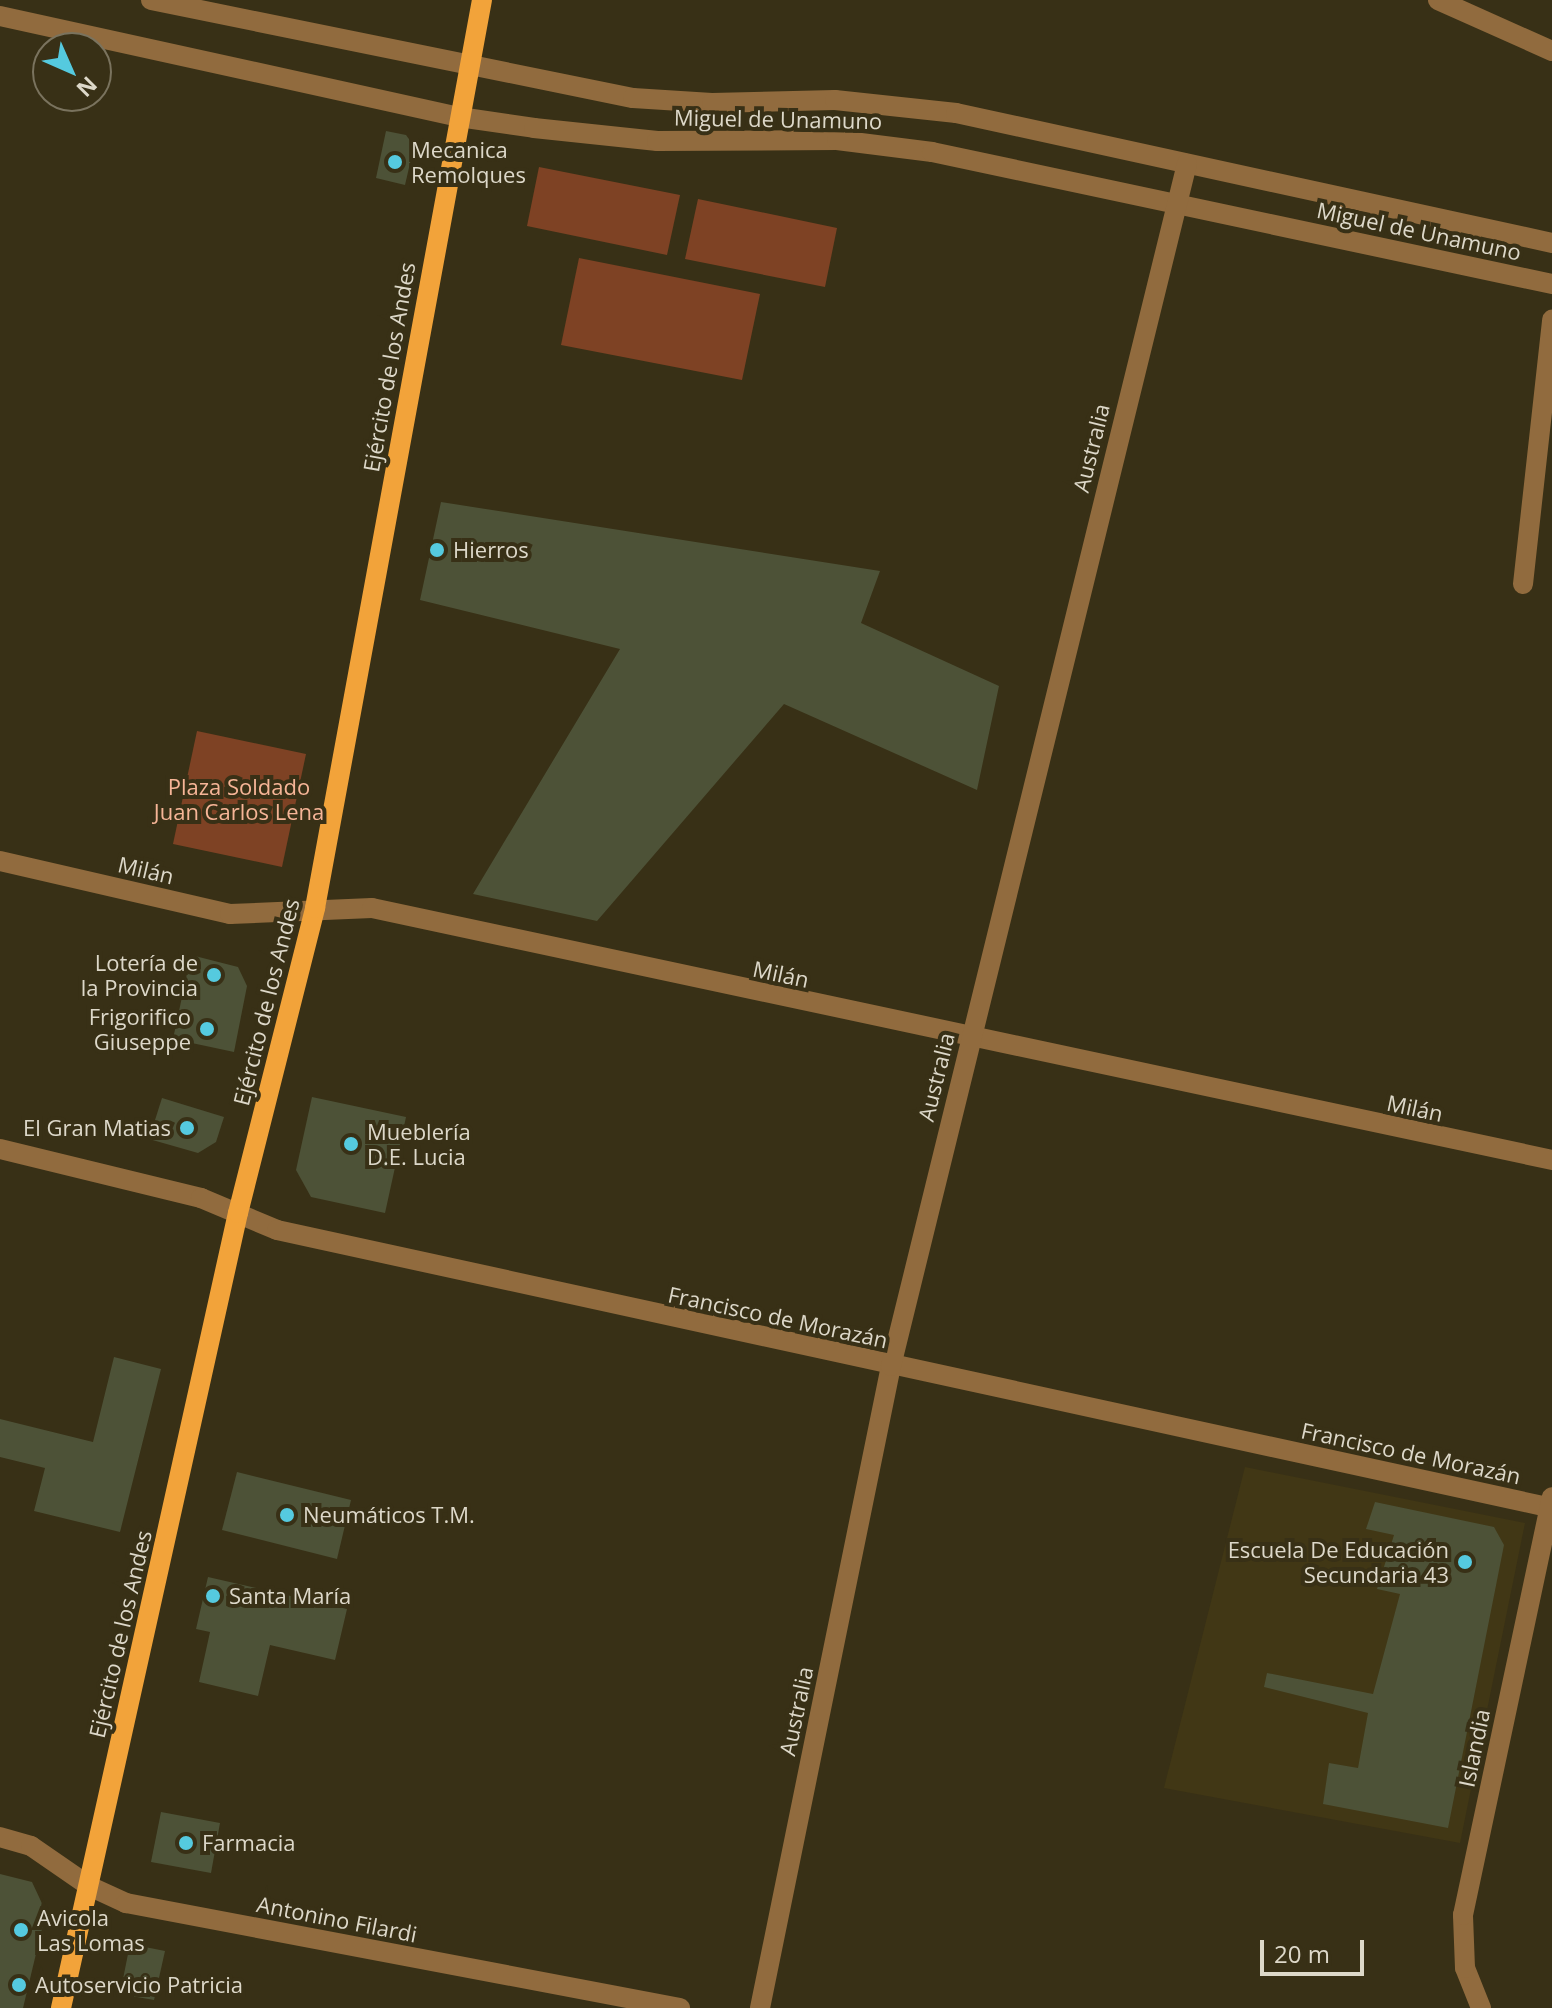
<!DOCTYPE html>
<html>
<head>
<meta charset="utf-8">
<style>
  body { margin:0 }
  #map { position:relative; width:1552px; height:2008px; overflow:hidden; background:#383016; font-family:"Open Sans",sans-serif }
  div>[style] { position:absolute }
  .built>* { inset:0; background:#413715 }
  .green>* { inset:0; background:#7e4224 }
  .building>* { inset:0; background:#4d5237 }
  .minor>* { height:20px; margin:-10px; padding:0 10px; transform-origin:10px; border-radius:10px; background:#916b3e }
  .major>* { height:20px; margin:-10px; padding:0 10px; transform-origin:10px; border-radius:10px; background:#f2a33a }
  .dots>* { width:22px; height:22px; translate:-50% -50%; box-sizing:border-box; border:4px solid #383016; border-radius:50% }
  span { translate:-50% -50%; white-space:nowrap; text-align:center; line-height:1.15; -webkit-text-stroke:8px #383016; paint-order:stroke }
  .street-label { font-size:22px; color:#ddd8c9 }
  .poi-label { font-size:22px; color:#ddd8c9 }
  .left { translate:0 -50%; text-align:left }
  .right { translate:-100% -50%; text-align:right }
  .park-label { font-size:22px; color:#f6b597 }
  .north { position:absolute; left:32px; top:32px; width:80px; height:80px; box-sizing:border-box; background:#383016; border:2px solid #7a735e; border-radius:50%; rotate:135deg; font-size:22px; font-weight:700; line-height:32px; text-align:center; color:#ddd8c9 }
  .north::after { content:''; display:block; margin:auto; width:28px; height:36px; background:#55cadf; clip-path:polygon(50% 0,100% 100%,50% 72%,0 100%) }
  .scale { position:absolute; left:1260px; top:1940px; width:104px; height:36px; box-sizing:border-box; border:4px solid #ddd8c9; border-top:0; padding-left:10px; font-size:24px; line-height:28px; white-space:nowrap; color:#ddd8c9; -webkit-text-stroke:6px #383016; paint-order:stroke }
</style>
</head>
<body>
<div id="map">
  <div class="built">
    <i style="clip-path:polygon(1245px 1467px,1525px 1523px,1460px 1843px,1164px 1788px)"></i>
  </div>
  <div class="green">
    <i style="clip-path:polygon(539px 167px,680px 195px,667px 255px,527px 226px)"></i>
    <i style="clip-path:polygon(698px 199px,837px 228px,825px 287px,685px 259px)"></i>
    <i style="clip-path:polygon(579px 258px,760px 294px,742px 380px,561px 345px)"></i>
    <i style="clip-path:polygon(197px 731px,306px 754px,282px 867px,173px 844px)"></i>
  </div>
  <div class="building">
    <i style="clip-path:polygon(386px 131px,406px 135px,414px 146px,405px 185px,376px 178px)"></i>
    <i style="clip-path:polygon(441px 502px,880px 571px,861px 623px,999px 686px,977px 790px,784px 704px,597px 921px,473px 894px,620px 649px,420px 600px)"></i>
    <i style="clip-path:polygon(191px 955px,238px 967px,247px 986px,234px 1052px,173px 1039px)"></i>
    <i style="clip-path:polygon(312px 1097px,406px 1117px,385px 1213px,311px 1197px,296px 1170px)"></i>
    <i style="clip-path:polygon(162px 1098px,224px 1117px,216px 1142px,198px 1153px,149px 1139px)"></i>
    <i style="clip-path:polygon(114px 1357px,161px 1369px,120px 1532px,34px 1511px,45px 1468px,0 1457px,0 1419px,93px 1442px)"></i>
    <i style="clip-path:polygon(237px 1472px,351px 1500px,337px 1559px,222px 1530px)"></i>
    <i style="clip-path:polygon(1375px 1502px,1494px 1527px,1504px 1545px,1448px 1828px,1323px 1804px,1329px 1763px,1358px 1768px,1368px 1713px,1264px 1687px,1267px 1673px,1373px 1694px,1400px 1594px,1377px 1589px,1394px 1535px,1366px 1529px)"></i>
    <i style="clip-path:polygon(208px 1577px,347px 1609px,335px 1660px,270px 1645px,258px 1696px,199px 1682px,210px 1632px,196px 1629px)"></i>
    <i style="clip-path:polygon(161px 1812px,220px 1823px,211px 1873px,151px 1862px)"></i>
    <i style="clip-path:polygon(0 1874px,32px 1882px,46px 1912px,23px 2008px,0 2008px)"></i>
    <i style="clip-path:polygon(130px 1944px,165px 1951px,154px 2000px,120px 1994px)"></i>
  </div>
  <div class="minor">
    <i style="left:151px;top:0;width:492px;rotate:11.5deg"></i>
    <i style="left:633px;top:98px;width:79px;rotate:3.6deg"></i>
    <i style="left:712px;top:103px;width:123px;rotate:-1.4deg"></i>
    <i style="left:835px;top:100px;width:122px;rotate:6.1deg"></i>
    <i style="left:956px;top:113px;width:610px;rotate:12.3deg"></i>
    <i style="left:1438px;top:0;width:125px;rotate:24.1deg"></i>
    <i style="left:0;top:16px;width:470px;rotate:12.4deg"></i>
    <i style="left:459px;top:117px;width:76px;rotate:8.3deg"></i>
    <i style="left:534px;top:128px;width:124px;rotate:6deg"></i>
    <i style="left:657px;top:141px;width:180px;rotate:-0.3deg"></i>
    <i style="left:837px;top:140px;width:96px;rotate:7.2deg"></i>
    <i style="left:932px;top:152px;width:634px;rotate:12.02deg"></i>
    <i style="left:1523px;top:584px;width:266px;rotate:-83.7deg"></i>
    <i style="left:0;top:861px;width:236px;rotate:13deg"></i>
    <i style="left:230px;top:914px;width:142px;rotate:-2.4deg"></i>
    <i style="left:372px;top:908px;width:1207px;rotate:12.05deg"></i>
    <i style="left:0;top:1149px;width:207px;rotate:13.7deg"></i>
    <i style="left:201px;top:1198px;width:82px;rotate:22.8deg"></i>
    <i style="left:277px;top:1230px;width:1305px;rotate:12.3deg"></i>
    <i style="left:0;top:1837px;width:32px;rotate:16deg"></i>
    <i style="left:31px;top:1846px;width:70px;rotate:34.6deg"></i>
    <i style="left:89px;top:1886px;width:41px;rotate:24.7deg"></i>
    <i style="left:126px;top:1903px;width:564px;rotate:10.73deg"></i>
    <i style="left:760px;top:2008px;width:655px;rotate:-78.47deg"></i>
    <i style="left:891px;top:1366px;width:1238px;rotate:-76.17deg"></i>
    <i style="left:1481px;top:2008px;width:43px;rotate:-111.8deg"></i>
    <i style="left:1465px;top:1968px;width:53px;rotate:-92.2deg"></i>
    <i style="left:1463px;top:1915px;width:427px;rotate:-78deg"></i>
  </div>
  <div class="major">
    <i style="left:61px;top:2008px;width:814px;rotate:-77.45deg"></i>
    <i style="left:238px;top:1213px;width:315px;rotate:-75.8deg"></i>
    <i style="left:315px;top:908px;width:923px;rotate:-79.58deg"></i>
  </div>
  <div class="dots">
    <i style="left:395px;top:162px;background:#55cadf"></i>
    <i style="left:437px;top:550px;background:#55cadf"></i>
    <i style="left:214px;top:975px;background:#55cadf"></i>
    <i style="left:207px;top:1029px;background:#55cadf"></i>
    <i style="left:187px;top:1128px;background:#55cadf"></i>
    <i style="left:351px;top:1144px;background:#55cadf"></i>
    <i style="left:287px;top:1515px;background:#55cadf"></i>
    <i style="left:1465px;top:1562px;background:#55cadf"></i>
    <i style="left:213px;top:1596px;background:#55cadf"></i>
    <i style="left:186px;top:1843px;background:#55cadf"></i>
    <i style="left:21px;top:1930px;background:#55cadf"></i>
    <i style="left:19px;top:1985px;background:#55cadf"></i>
  </div>
  <div class="street-label">
    <span style="left:778px;top:119px;rotate:1deg">Miguel de Unamuno</span>
    <span style="left:1419px;top:231px;rotate:12deg">Miguel de Unamuno</span>
    <span style="left:389px;top:367px;rotate:-80deg">Ejército de los Andes</span>
    <span style="left:1091px;top:448px;rotate:-76deg">Australia</span>
    <span style="left:146px;top:870px;rotate:13deg">Milán</span>
    <span style="left:781px;top:974px;rotate:12deg">Milán</span>
    <span style="left:266px;top:1002px;rotate:-76deg">Ejército de los Andes</span>
    <span style="left:936px;top:1077px;rotate:-76deg">Australia</span>
    <span style="left:1415px;top:1108px;rotate:12deg">Milán</span>
    <span style="left:778px;top:1317px;rotate:12deg">Francisco de Morazán</span>
    <span style="left:1411px;top:1453px;rotate:12deg">Francisco de Morazán</span>
    <span style="left:120px;top:1634px;rotate:-77deg">Ejército de los Andes</span>
    <span style="left:796px;top:1711px;rotate:-78deg">Australia</span>
    <span style="left:1474px;top:1748px;rotate:-78deg">Islandia</span>
    <span style="left:337px;top:1919px;rotate:11deg">Antonino Filardi</span>
  </div>
  <div class="poi-label">
    <span class="left" style="left:411px;top:162px">Mecanica<br>Remolques</span>
    <span class="left" style="left:453px;top:550px">Hierros</span>
    <span class="right" style="left:198px;top:975px">Lotería de<br>la Provincia</span>
    <span class="right" style="left:191px;top:1029px">Frigorifico<br>Giuseppe</span>
    <span class="right" style="left:171px;top:1128px">El Gran Matias</span>
    <span class="left" style="left:367px;top:1144px">Mueblería<br>D.E. Lucia</span>
    <span class="left" style="left:303px;top:1515px">Neumáticos T.M.</span>
    <span class="right" style="left:1449px;top:1562px">Escuela De Educación<br>Secundaria 43</span>
    <span class="left" style="left:229px;top:1596px">Santa María</span>
    <span class="left" style="left:202px;top:1843px">Farmacia</span>
    <span class="left" style="left:37px;top:1930px">Avicola<br>Las Lomas</span>
    <span class="left" style="left:35px;top:1985px">Autoservicio Patricia</span>
  </div>
  <div class="park-label">
    <span style="left:239px;top:799px">Plaza Soldado<br>Juan Carlos Lena</span>
  </div>
  <div class="north">N</div>
  <div class="scale">20 m</div>
</div>
</body>
</html>
